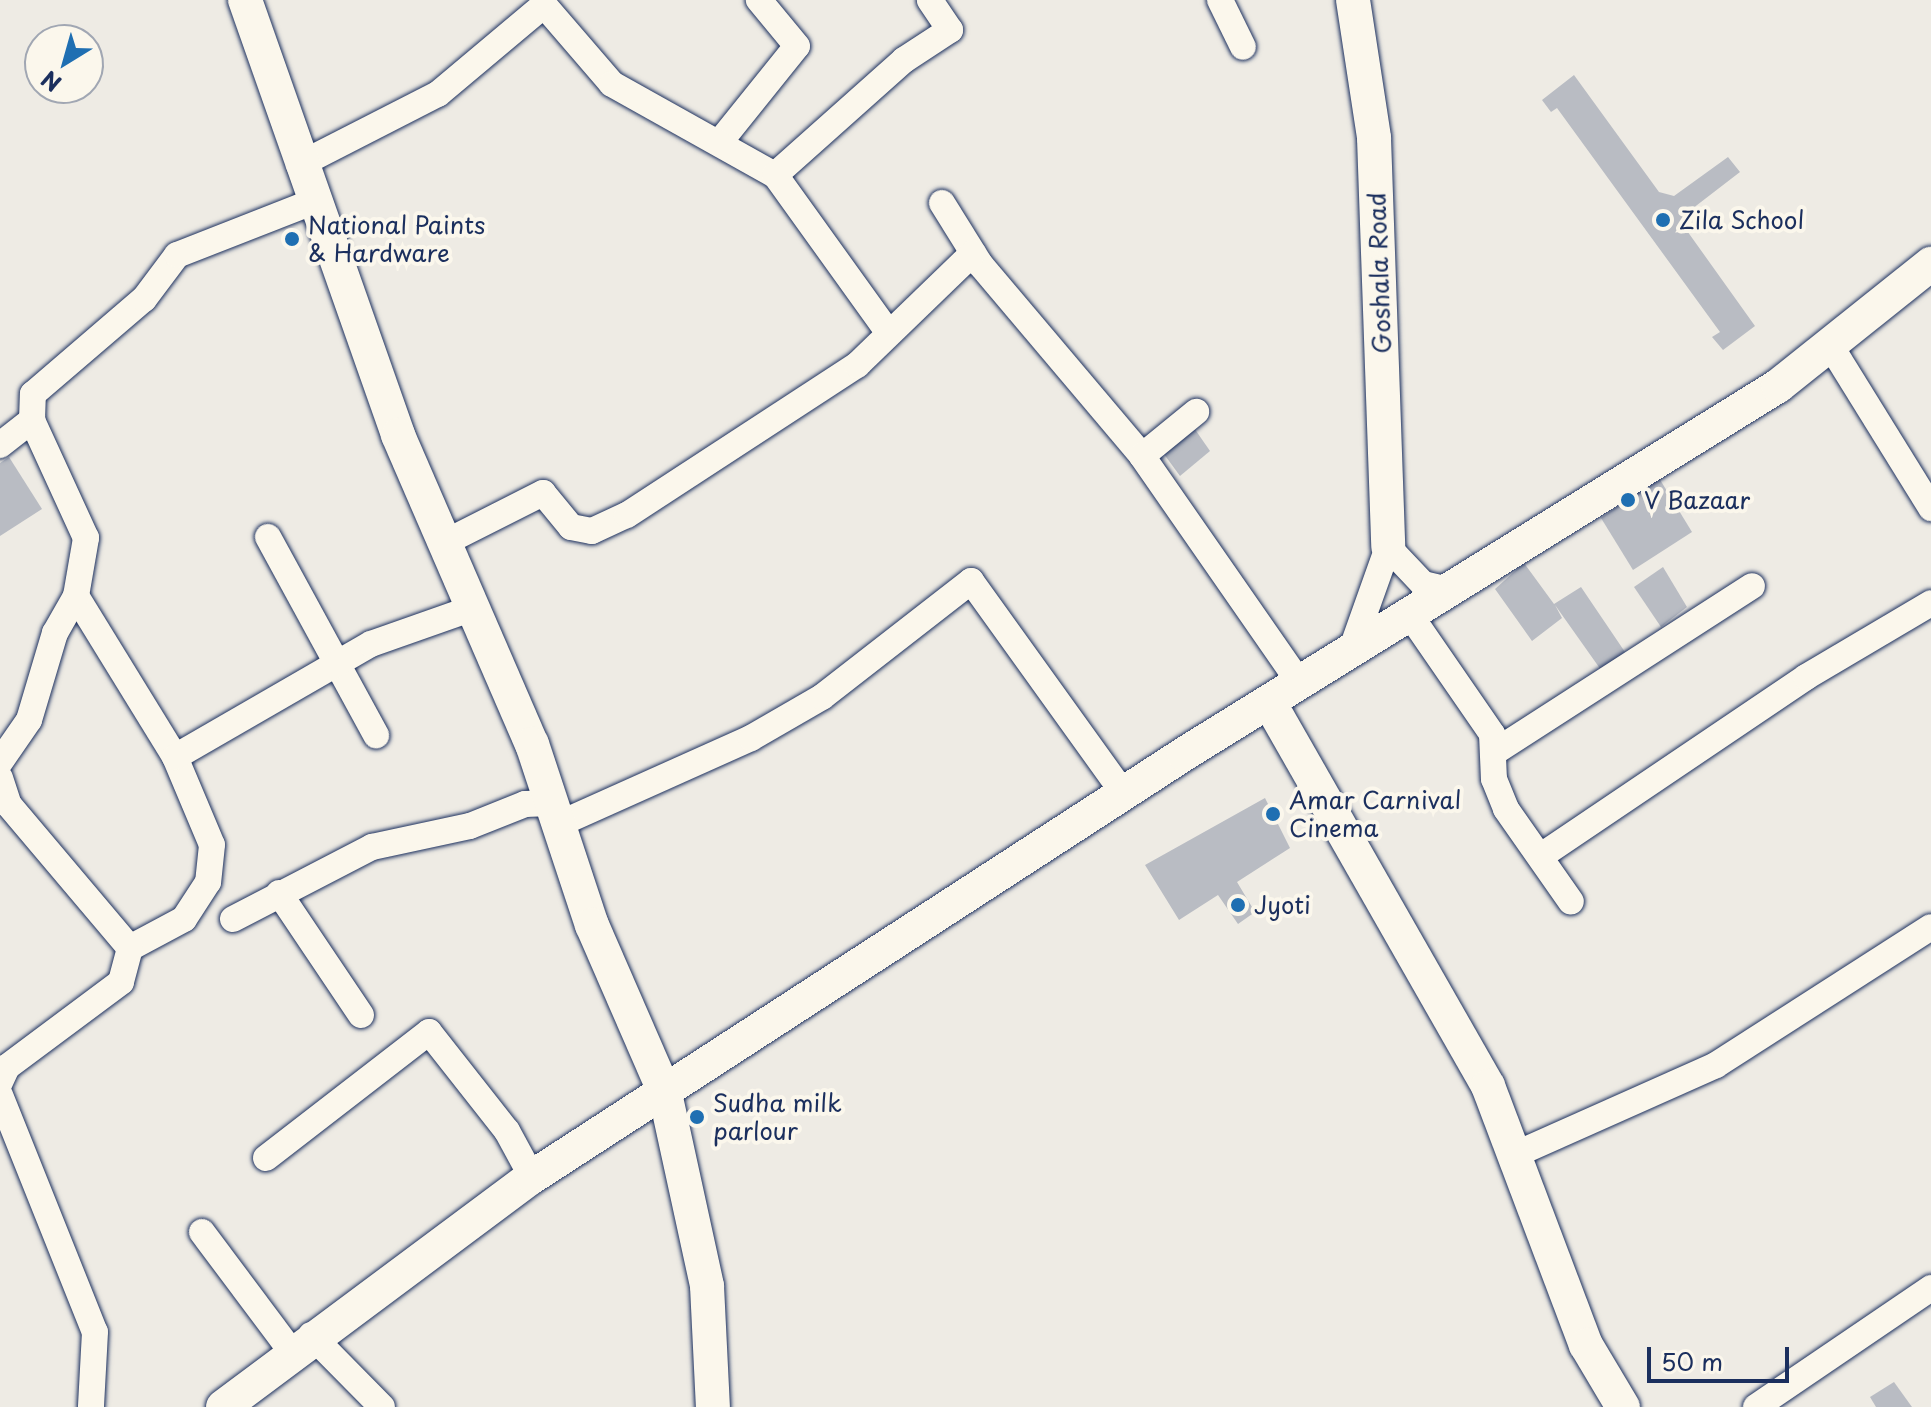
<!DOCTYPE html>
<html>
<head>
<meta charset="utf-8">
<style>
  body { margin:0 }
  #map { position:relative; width:1931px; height:1407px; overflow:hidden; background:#eeebe4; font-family:"Playpen Sans",sans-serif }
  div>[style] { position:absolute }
  .building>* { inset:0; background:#b9bcc3 }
  .roads { filter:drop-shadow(0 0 2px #1b2f5e) drop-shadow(0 0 2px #1b2f5e) }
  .minor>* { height:26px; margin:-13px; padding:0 13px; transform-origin:13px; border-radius:13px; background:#fbf7ec }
  .major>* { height:34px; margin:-17px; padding:0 17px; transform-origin:17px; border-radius:17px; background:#fbf7ec }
  .dots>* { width:22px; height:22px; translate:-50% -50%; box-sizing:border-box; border:4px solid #fbf7ec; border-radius:50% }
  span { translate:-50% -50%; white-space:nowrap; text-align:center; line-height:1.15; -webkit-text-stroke:8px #fbf7ec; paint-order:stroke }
  .poi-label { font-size:24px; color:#1b2f5e }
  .left { translate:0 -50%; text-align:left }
  .street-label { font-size:24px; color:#1b2f5e }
  .north { position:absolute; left:24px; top:24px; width:80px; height:80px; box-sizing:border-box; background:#fbf7ec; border:2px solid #a1a7b3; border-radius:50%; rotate:217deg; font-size:22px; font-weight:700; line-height:32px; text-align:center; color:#1b2f5e }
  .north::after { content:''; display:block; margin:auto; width:28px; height:36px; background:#1f6fb2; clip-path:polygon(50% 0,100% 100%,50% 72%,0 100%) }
  .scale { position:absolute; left:1647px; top:1347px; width:142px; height:36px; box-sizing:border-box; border:4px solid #1b2f5e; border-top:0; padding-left:10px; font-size:24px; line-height:28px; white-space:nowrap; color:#1b2f5e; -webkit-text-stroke:6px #fbf7ec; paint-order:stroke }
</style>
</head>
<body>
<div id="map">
  <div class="building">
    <i style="clip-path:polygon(1574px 75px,1659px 192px,1674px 196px,1728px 157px,1740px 172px,1688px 212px,1685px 228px,1755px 326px,1723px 350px,1712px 337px,1720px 332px,1557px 108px,1551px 112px,1542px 100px)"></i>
    <i style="clip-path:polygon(1192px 425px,1210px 451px,1180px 476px,1161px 450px)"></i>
    <i style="clip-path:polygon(9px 457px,42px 509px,0 536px,0 463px)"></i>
    <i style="clip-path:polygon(1659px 478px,1692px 532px,1633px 570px,1601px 518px)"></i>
    <i style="clip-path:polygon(1524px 563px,1554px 604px,1581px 587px,1625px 652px,1601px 670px,1555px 605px,1562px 618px,1532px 641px,1495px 589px)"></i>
    <i style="clip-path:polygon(1663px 567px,1687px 607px,1661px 627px,1634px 587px)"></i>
    <i style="clip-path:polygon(1265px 798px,1290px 848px,1237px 882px,1255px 912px,1238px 924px,1218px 895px,1179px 920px,1145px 865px)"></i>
    <i style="clip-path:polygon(1894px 1382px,1912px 1407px,1876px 1407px,1870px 1397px)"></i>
  </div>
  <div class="roads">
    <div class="minor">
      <i style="left:1220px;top:0;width:52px;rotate:63.9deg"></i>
      <i style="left:719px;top:143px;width:124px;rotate:-51.2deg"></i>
      <i style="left:797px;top:46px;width:60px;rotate:-129.6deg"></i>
      <i style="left:299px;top:165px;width:156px;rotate:-27.1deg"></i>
      <i style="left:438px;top:94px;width:138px;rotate:-40deg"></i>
      <i style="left:544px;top:5px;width:104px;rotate:49.3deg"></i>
      <i style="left:612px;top:84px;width:187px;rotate:29.2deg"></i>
      <i style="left:942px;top:203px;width:72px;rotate:58.1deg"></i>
      <i style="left:980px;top:264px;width:251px;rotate:49.8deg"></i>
      <i style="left:1142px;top:456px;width:277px;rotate:55.2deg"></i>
      <i style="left:888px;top:332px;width:193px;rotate:-125.7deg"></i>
      <i style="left:775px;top:175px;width:173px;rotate:-41.7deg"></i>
      <i style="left:904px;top:60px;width:55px;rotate:-33.1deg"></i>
      <i style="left:950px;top:30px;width:36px;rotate:-124deg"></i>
      <i style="left:1830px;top:345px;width:192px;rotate:58.2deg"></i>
      <i style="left:0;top:445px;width:41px;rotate:-38deg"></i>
      <i style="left:1142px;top:456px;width:70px;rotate:-39.2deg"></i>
      <i style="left:268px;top:537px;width:226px;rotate:61.4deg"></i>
      <i style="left:444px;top:543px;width:111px;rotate:-26.8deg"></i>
      <i style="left:543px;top:493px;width:44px;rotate:50.5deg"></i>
      <i style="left:571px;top:527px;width:21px;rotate:11deg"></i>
      <i style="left:592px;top:531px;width:38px;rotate:-25deg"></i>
      <i style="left:627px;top:515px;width:275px;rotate:-33.1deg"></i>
      <i style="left:857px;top:365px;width:161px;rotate:-44deg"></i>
      <i style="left:76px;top:596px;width:189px;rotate:58.4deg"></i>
      <i style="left:175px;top:757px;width:95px;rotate:67.2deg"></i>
      <i style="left:212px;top:845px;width:37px;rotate:96deg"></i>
      <i style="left:208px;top:882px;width:44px;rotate:123deg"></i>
      <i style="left:184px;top:919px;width:61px;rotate:151.8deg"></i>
      <i style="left:1410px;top:615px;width:145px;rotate:55.4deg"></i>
      <i style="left:1492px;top:734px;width:45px;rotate:87.5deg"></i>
      <i style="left:1494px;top:779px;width:32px;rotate:68deg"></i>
      <i style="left:1506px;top:809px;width:113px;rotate:55deg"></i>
      <i style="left:1351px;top:651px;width:110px;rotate:-70.4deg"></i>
      <i style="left:1388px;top:547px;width:51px;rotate:46.6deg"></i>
      <i style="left:1423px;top:584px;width:27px;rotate:13deg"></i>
      <i style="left:1493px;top:753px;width:308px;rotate:-32.8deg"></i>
      <i style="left:175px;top:757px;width:226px;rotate:-30deg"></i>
      <i style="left:371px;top:644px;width:108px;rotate:-19.4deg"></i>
      <i style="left:0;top:762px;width:51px;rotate:-55.4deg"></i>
      <i style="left:29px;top:720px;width:91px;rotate:-73.4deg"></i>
      <i style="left:55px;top:633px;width:43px;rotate:-60.4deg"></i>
      <i style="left:76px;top:596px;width:59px;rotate:-80.2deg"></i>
      <i style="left:86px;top:538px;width:130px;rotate:-114.6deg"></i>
      <i style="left:32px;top:420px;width:26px;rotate:-88deg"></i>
      <i style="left:33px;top:394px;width:146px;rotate:-40.6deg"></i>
      <i style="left:144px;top:299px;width:55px;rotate:-53.1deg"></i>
      <i style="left:177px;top:255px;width:145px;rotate:-21.4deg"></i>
      <i style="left:0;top:778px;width:28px;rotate:72deg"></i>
      <i style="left:9px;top:805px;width:187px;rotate:49.8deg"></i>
      <i style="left:130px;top:948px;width:35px;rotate:105deg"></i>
      <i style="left:121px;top:982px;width:142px;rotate:143.3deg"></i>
      <i style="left:7px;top:1067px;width:17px;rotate:115deg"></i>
      <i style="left:559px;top:824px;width:210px;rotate:-24.1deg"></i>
      <i style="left:751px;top:738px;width:82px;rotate:-30deg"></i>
      <i style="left:822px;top:697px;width:189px;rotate:-37.9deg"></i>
      <i style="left:971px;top:581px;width:262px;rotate:54.3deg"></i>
      <i style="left:1541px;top:856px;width:320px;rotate:-34deg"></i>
      <i style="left:1806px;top:677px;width:145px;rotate:-30.6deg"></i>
      <i style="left:279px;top:893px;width:147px;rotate:56.1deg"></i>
      <i style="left:233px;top:919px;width:157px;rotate:-27.4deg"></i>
      <i style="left:372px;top:847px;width:100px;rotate:-12.1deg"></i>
      <i style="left:470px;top:826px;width:59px;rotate:-21.8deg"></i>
      <i style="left:525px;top:804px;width:26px;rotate:-2deg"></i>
      <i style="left:0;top:1095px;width:255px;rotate:68.2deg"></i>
      <i style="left:95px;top:1332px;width:75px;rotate:93.1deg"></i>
      <i style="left:1514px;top:1155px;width:221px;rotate:-24deg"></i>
      <i style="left:1716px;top:1065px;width:255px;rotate:-32.7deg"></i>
      <i style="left:266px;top:1158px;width:206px;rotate:-37.7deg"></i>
      <i style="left:429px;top:1032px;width:126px;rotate:51.8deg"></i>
      <i style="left:507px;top:1131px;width:52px;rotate:61.5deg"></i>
      <i style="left:202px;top:1232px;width:149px;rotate:53.2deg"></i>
      <i style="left:311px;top:1335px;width:101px;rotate:45.4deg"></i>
      <i style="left:1756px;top:1407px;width:212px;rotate:-34.2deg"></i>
    </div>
    <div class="major">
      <i style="left:245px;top:0;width:461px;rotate:70.6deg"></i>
      <i style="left:398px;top:435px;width:337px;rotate:66.6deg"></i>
      <i style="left:532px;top:744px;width:191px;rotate:71.7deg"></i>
      <i style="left:592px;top:925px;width:183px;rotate:66.5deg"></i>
      <i style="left:665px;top:1093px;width:198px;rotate:77.7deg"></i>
      <i style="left:707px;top:1286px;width:121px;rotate:87.2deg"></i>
      <i style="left:1353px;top:0;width:140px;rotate:81.3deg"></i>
      <i style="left:1374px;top:138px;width:409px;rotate:88deg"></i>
      <i style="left:1269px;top:702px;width:442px;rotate:60.3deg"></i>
      <i style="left:1488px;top:1086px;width:277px;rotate:69.3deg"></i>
      <i style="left:1586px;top:1345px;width:72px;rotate:59.2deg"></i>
      <i style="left:223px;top:1407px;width:385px;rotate:-36.7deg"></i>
      <i style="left:532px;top:1177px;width:777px;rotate:-32.97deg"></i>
      <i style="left:1184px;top:754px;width:699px;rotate:-31.78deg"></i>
      <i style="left:1778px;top:386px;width:196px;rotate:-38.6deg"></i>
    </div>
  </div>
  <div class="dots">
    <i style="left:1663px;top:220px;background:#1f6fb2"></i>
    <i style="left:292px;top:239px;background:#1f6fb2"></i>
    <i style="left:1628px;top:500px;background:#1f6fb2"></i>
    <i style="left:1273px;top:814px;background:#1f6fb2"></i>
    <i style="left:1238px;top:905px;background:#1f6fb2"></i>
    <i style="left:697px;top:1117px;background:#1f6fb2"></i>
  </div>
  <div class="poi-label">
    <span class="left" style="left:1679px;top:220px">Zila School</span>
    <span class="left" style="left:308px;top:239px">National Paints<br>&amp; Hardware</span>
    <span class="left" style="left:1644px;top:500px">V Bazaar</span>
    <span class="left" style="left:1289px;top:814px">Amar Carnival<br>Cinema</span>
    <span class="left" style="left:1254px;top:905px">Jyoti</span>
    <span class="left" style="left:713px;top:1117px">Sudha milk<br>parlour</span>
  </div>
  <div class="street-label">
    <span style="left:1379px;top:273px;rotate:-92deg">Goshala Road</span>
  </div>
  <div class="north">N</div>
  <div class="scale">50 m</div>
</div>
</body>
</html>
